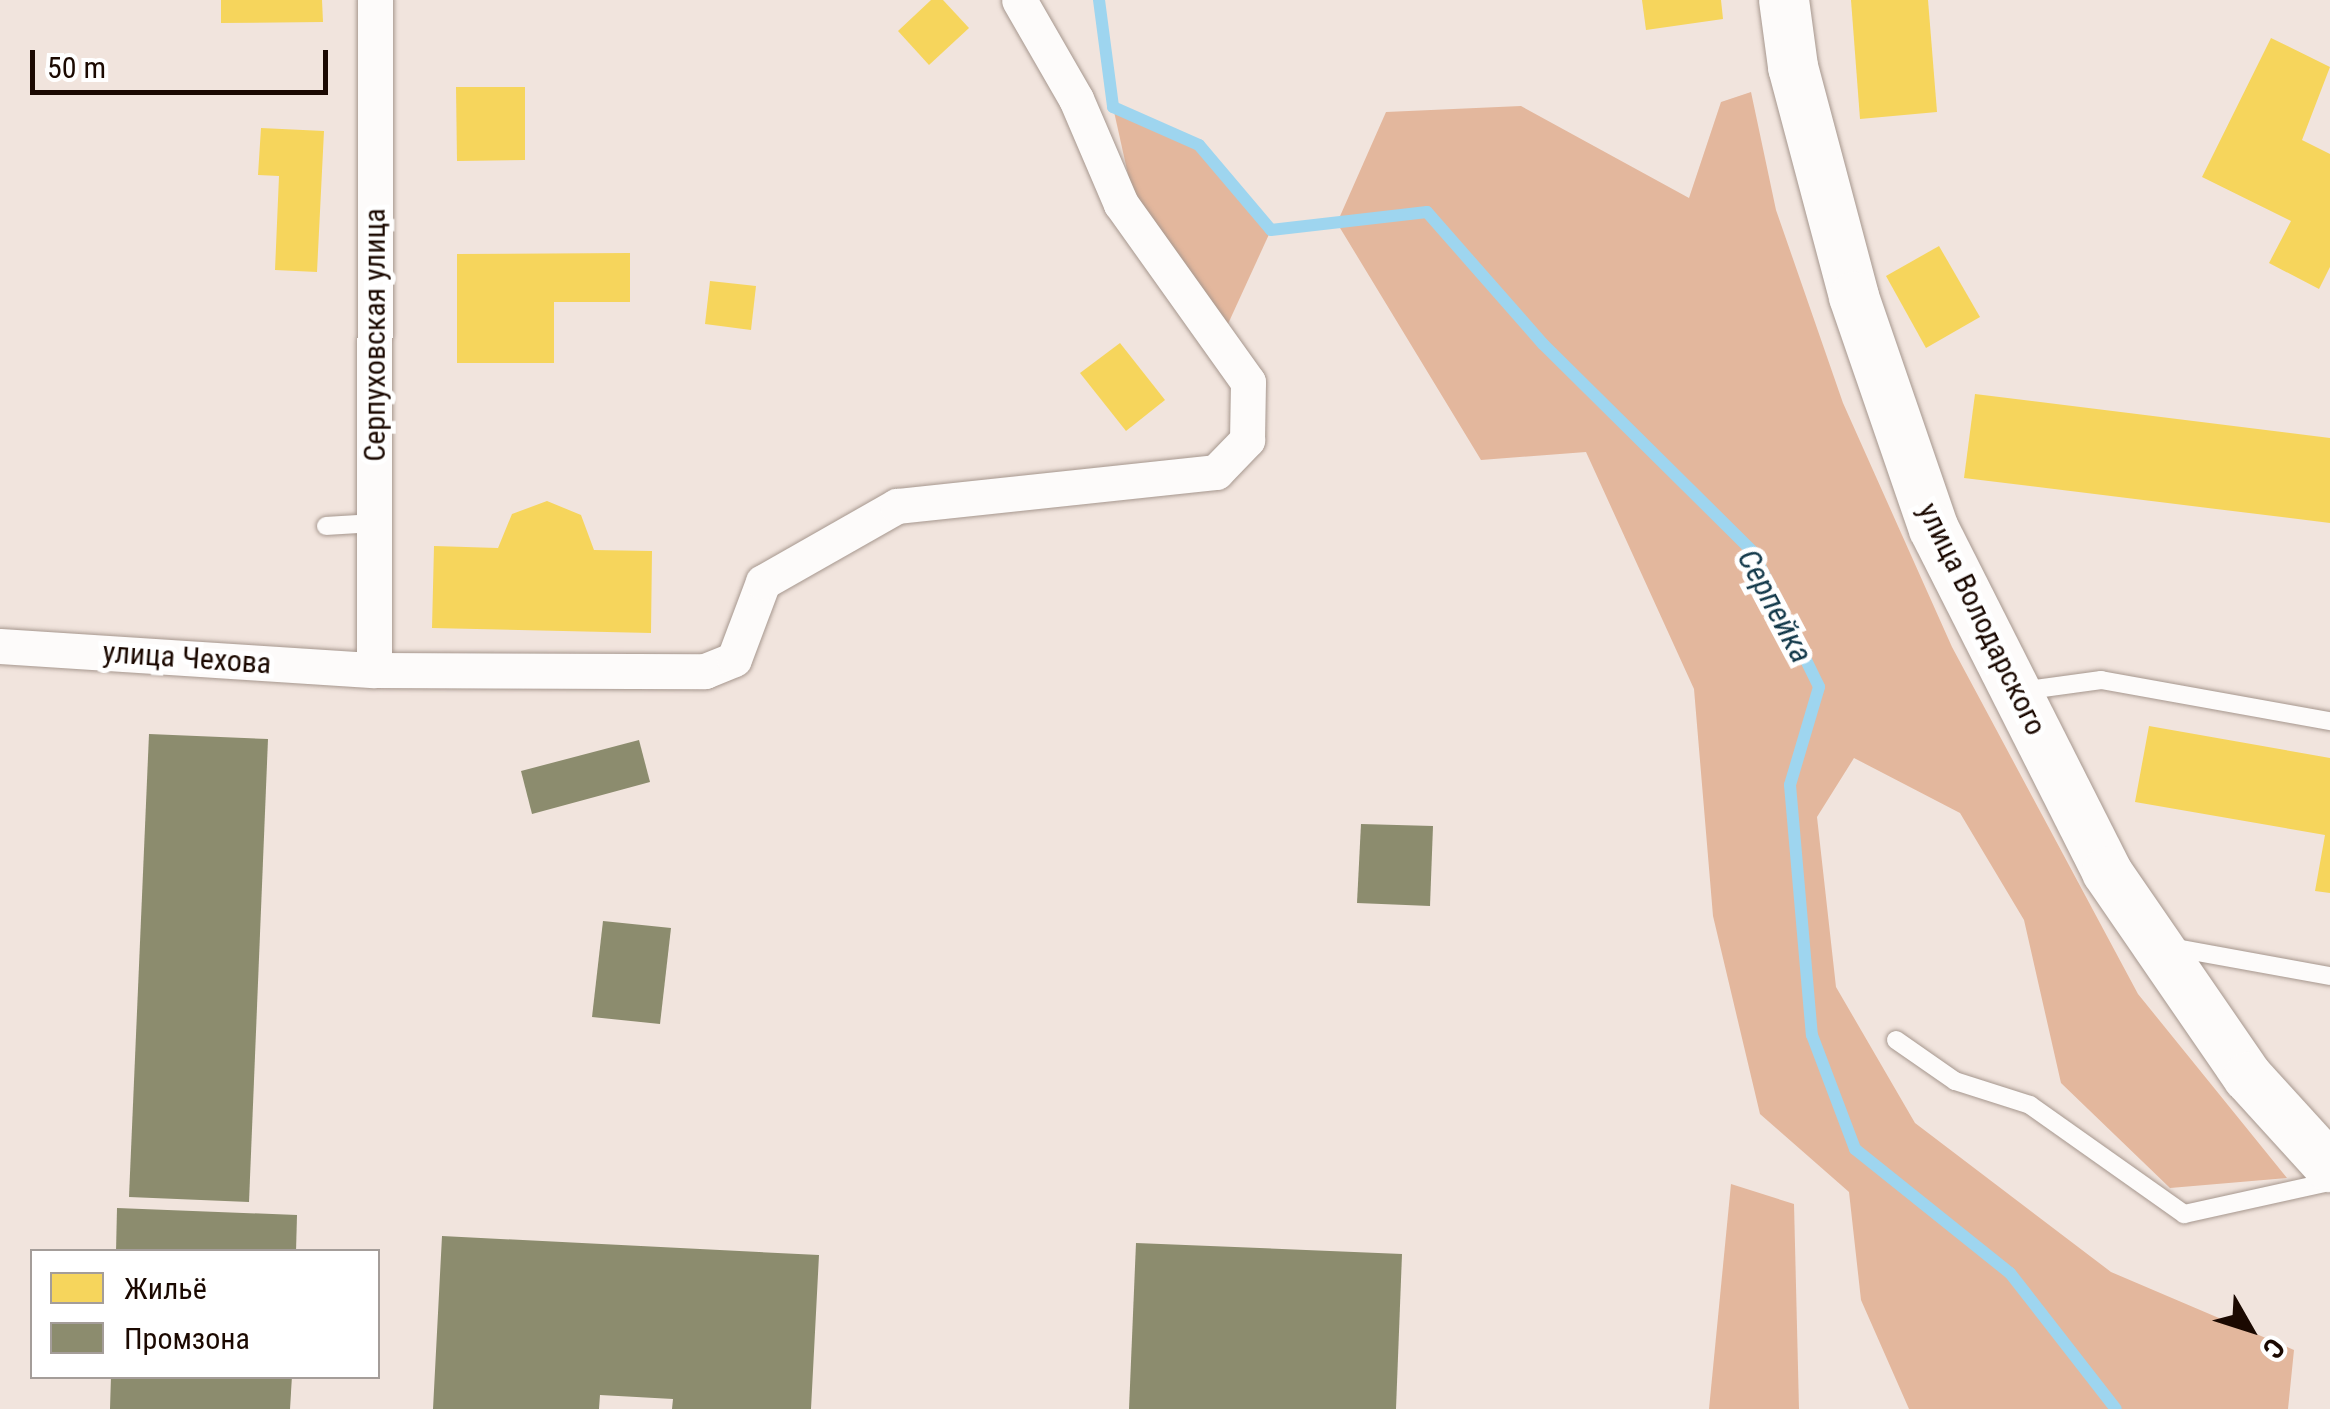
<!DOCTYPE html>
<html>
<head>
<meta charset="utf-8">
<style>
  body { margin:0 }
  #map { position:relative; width:2330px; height:1409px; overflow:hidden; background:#f1e4dd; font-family:"Roboto Condensed",sans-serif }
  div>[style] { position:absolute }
  .forest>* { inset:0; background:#e3b79d }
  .homes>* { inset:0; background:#f6d55c }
  .industry>* { inset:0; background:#8c8c6e }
  .stream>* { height:12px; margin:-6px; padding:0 6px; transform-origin:6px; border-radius:6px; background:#9ed5ef }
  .roads { filter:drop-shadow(0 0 2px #a6978e) drop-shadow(0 0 2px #a6978e) }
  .service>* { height:18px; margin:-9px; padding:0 9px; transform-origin:9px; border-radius:9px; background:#fdfbfa }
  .minor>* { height:35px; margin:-17.5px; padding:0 17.5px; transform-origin:17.5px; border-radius:17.5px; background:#fdfbfa }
  .secondary>* { height:50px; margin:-25px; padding:0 25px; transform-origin:25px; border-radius:25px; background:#fdfbfa }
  span { translate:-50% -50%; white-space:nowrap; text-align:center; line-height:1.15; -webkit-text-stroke:10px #fff; paint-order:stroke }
  .street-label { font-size:30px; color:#1b0901 }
  .water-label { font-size:32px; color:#13394a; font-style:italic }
  .legend { position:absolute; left:30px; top:1249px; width:350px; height:130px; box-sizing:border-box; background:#fff; border:2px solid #a49d99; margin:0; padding:12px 18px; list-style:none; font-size:30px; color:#1b0901 }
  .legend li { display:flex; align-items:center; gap:20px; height:50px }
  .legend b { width:50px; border:2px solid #a49d99 }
  .north { position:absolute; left:2200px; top:1279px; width:100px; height:100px; -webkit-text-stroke:8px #fff; paint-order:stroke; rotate:129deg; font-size:28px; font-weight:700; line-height:40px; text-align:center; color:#1b0901 }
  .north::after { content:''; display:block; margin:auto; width:35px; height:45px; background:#1b0901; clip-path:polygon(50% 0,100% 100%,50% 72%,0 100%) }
  .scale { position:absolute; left:30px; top:50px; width:298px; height:45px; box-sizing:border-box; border:5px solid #1b0901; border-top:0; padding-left:12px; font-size:30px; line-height:35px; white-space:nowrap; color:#1b0901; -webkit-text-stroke:8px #fff; paint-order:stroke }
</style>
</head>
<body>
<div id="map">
  <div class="forest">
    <i style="clip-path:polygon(1751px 92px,1776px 210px,1843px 403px,1952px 647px,2138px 994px,2287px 1178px,2170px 1188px,2061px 1083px,2024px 920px,1960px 813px,1854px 758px,1817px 817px,1836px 987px,1915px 1123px,2111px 1272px,2294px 1350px,2288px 1409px,1909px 1409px,1861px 1300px,1849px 1192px,1760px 1114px,1713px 916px,1694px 689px,1586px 452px,1481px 460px,1337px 223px,1386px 112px,1521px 106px,1689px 198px,1721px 102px)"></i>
    <i style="clip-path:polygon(1113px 107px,1199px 145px,1271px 230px,1222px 337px,1137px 215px)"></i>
    <i style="clip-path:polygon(1731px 1184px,1794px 1204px,1799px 1409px,1709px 1409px)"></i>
  </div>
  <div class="homes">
    <i style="clip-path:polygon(221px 0,322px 0,323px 22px,221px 23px)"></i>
    <i style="clip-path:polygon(931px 0,943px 0,969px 28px,929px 65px,898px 31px)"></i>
    <i style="clip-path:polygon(1642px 0,1721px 0,1723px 19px,1646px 30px)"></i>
    <i style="clip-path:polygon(1851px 0,1928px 0,1937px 112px,1860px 119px)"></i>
    <i style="clip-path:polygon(2271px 38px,2330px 67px,2302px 140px,2330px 154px,2330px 267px,2319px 289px,2269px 263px,2291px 221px,2202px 177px)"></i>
    <i style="clip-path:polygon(456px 87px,525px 87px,525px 160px,457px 161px)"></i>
    <i style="clip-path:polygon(261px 128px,324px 131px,317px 272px,275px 270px,279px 176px,258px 175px)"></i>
    <i style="clip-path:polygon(1939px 246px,1980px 317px,1926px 348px,1886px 276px)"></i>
    <i style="clip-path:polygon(630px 253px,630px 302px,554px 302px,554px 363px,457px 363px,457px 254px)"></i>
    <i style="clip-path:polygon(710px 281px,756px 286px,751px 330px,705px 324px)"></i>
    <i style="clip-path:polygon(1120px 343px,1165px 400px,1126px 431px,1080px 373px)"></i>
    <i style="clip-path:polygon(1975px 394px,2330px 438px,2330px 523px,1964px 478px)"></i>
    <i style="clip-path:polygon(547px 501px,581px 515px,594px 550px,652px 551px,651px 633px,432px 628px,434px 546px,498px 548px,512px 514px)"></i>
    <i style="clip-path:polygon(2149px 726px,2330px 758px,2330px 893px,2315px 891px,2325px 835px,2135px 802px)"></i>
  </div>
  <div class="industry">
    <i style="clip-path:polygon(149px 734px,268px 739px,249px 1202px,129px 1197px)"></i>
    <i style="clip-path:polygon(639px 740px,650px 782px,532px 814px,521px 771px)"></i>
    <i style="clip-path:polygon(1361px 824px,1433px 826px,1430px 906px,1357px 903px)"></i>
    <i style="clip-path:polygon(603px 921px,671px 928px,660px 1024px,592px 1017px)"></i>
    <i style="clip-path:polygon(117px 1208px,297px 1215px,296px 1252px,116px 1252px)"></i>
    <i style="clip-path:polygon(442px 1236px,819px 1255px,811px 1409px,672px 1409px,673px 1399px,600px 1395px,599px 1409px,433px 1409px)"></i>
    <i style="clip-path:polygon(1136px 1243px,1402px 1254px,1396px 1409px,1129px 1409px)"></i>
    <i style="clip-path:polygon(111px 1376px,292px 1376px,290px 1409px,110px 1409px)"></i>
  </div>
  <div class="stream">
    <i style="left:1099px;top:0;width:108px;rotate:82.5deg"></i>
    <i style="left:1113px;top:107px;width:94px;rotate:23.8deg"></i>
    <i style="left:1199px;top:145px;width:111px;rotate:49.7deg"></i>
    <i style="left:1271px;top:230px;width:157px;rotate:-6.6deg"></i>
    <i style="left:1427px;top:212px;width:176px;rotate:48.7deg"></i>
    <i style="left:1543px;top:344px;width:296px;rotate:44.7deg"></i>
    <i style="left:1753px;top:552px;width:150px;rotate:63.9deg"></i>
    <i style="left:1819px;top:687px;width:102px;rotate:106.5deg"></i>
    <i style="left:1790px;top:785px;width:251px;rotate:85deg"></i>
    <i style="left:1812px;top:1035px;width:122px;rotate:69.3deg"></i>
    <i style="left:1855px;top:1149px;width:198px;rotate:38.7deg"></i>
    <i style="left:2010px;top:1273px;width:172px;rotate:52.1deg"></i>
  </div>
  <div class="roads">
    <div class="service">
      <i style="left:326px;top:526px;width:48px;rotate:-3.6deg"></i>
      <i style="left:2021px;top:691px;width:81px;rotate:-7.8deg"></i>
      <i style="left:2101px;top:680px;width:233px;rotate:10.2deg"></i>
      <i style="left:2170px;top:947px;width:163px;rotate:10.3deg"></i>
      <i style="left:1896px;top:1040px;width:72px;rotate:34.8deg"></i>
      <i style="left:1955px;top:1081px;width:79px;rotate:17.7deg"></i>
      <i style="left:2030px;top:1105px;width:189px;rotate:35.3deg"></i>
      <i style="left:2184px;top:1214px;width:149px;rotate:-12.4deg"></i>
    </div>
    <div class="minor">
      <i style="left:0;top:646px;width:375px;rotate:3.7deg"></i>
      <i style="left:374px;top:670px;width:331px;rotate:0.2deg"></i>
      <i style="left:705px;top:671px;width:31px;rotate:-22deg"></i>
      <i style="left:734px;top:659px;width:82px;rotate:-69.4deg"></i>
      <i style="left:763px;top:582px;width:154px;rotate:-29.6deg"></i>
      <i style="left:897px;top:506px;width:321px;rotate:-6.1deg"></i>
      <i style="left:1216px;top:472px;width:45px;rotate:-45.9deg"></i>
      <i style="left:1247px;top:440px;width:58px;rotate:-89deg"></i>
      <i style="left:1248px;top:382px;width:219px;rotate:-125.5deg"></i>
      <i style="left:1121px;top:204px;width:114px;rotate:-113.2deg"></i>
      <i style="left:1076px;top:99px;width:114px;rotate:-119.9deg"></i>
      <i style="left:374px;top:670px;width:670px;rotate:-89.91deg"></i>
    </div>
    <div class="secondary">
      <i style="left:1784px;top:0;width:68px;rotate:82.3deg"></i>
      <i style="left:1793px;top:67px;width:238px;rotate:75.1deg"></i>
      <i style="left:1854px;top:297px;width:245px;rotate:71deg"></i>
      <i style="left:1934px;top:529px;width:384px;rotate:63.2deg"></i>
      <i style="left:2107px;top:872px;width:249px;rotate:55.5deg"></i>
      <i style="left:2248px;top:1077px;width:122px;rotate:47.7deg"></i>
    </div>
  </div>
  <div class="street-label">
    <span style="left:375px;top:335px;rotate:-90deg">Серпуховская улица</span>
    <span style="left:1982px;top:619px;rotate:64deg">улица Володарского</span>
    <span style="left:187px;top:658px;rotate:4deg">улица Чехова</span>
  </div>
  <div class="water-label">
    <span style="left:1775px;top:606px;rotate:62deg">Серпейка</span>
  </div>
  <ul class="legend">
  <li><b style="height:28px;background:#f6d55c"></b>Жильё</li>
  <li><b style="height:28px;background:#8c8c6e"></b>Промзона</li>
  </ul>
  <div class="north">С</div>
  <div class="scale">50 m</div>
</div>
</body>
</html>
